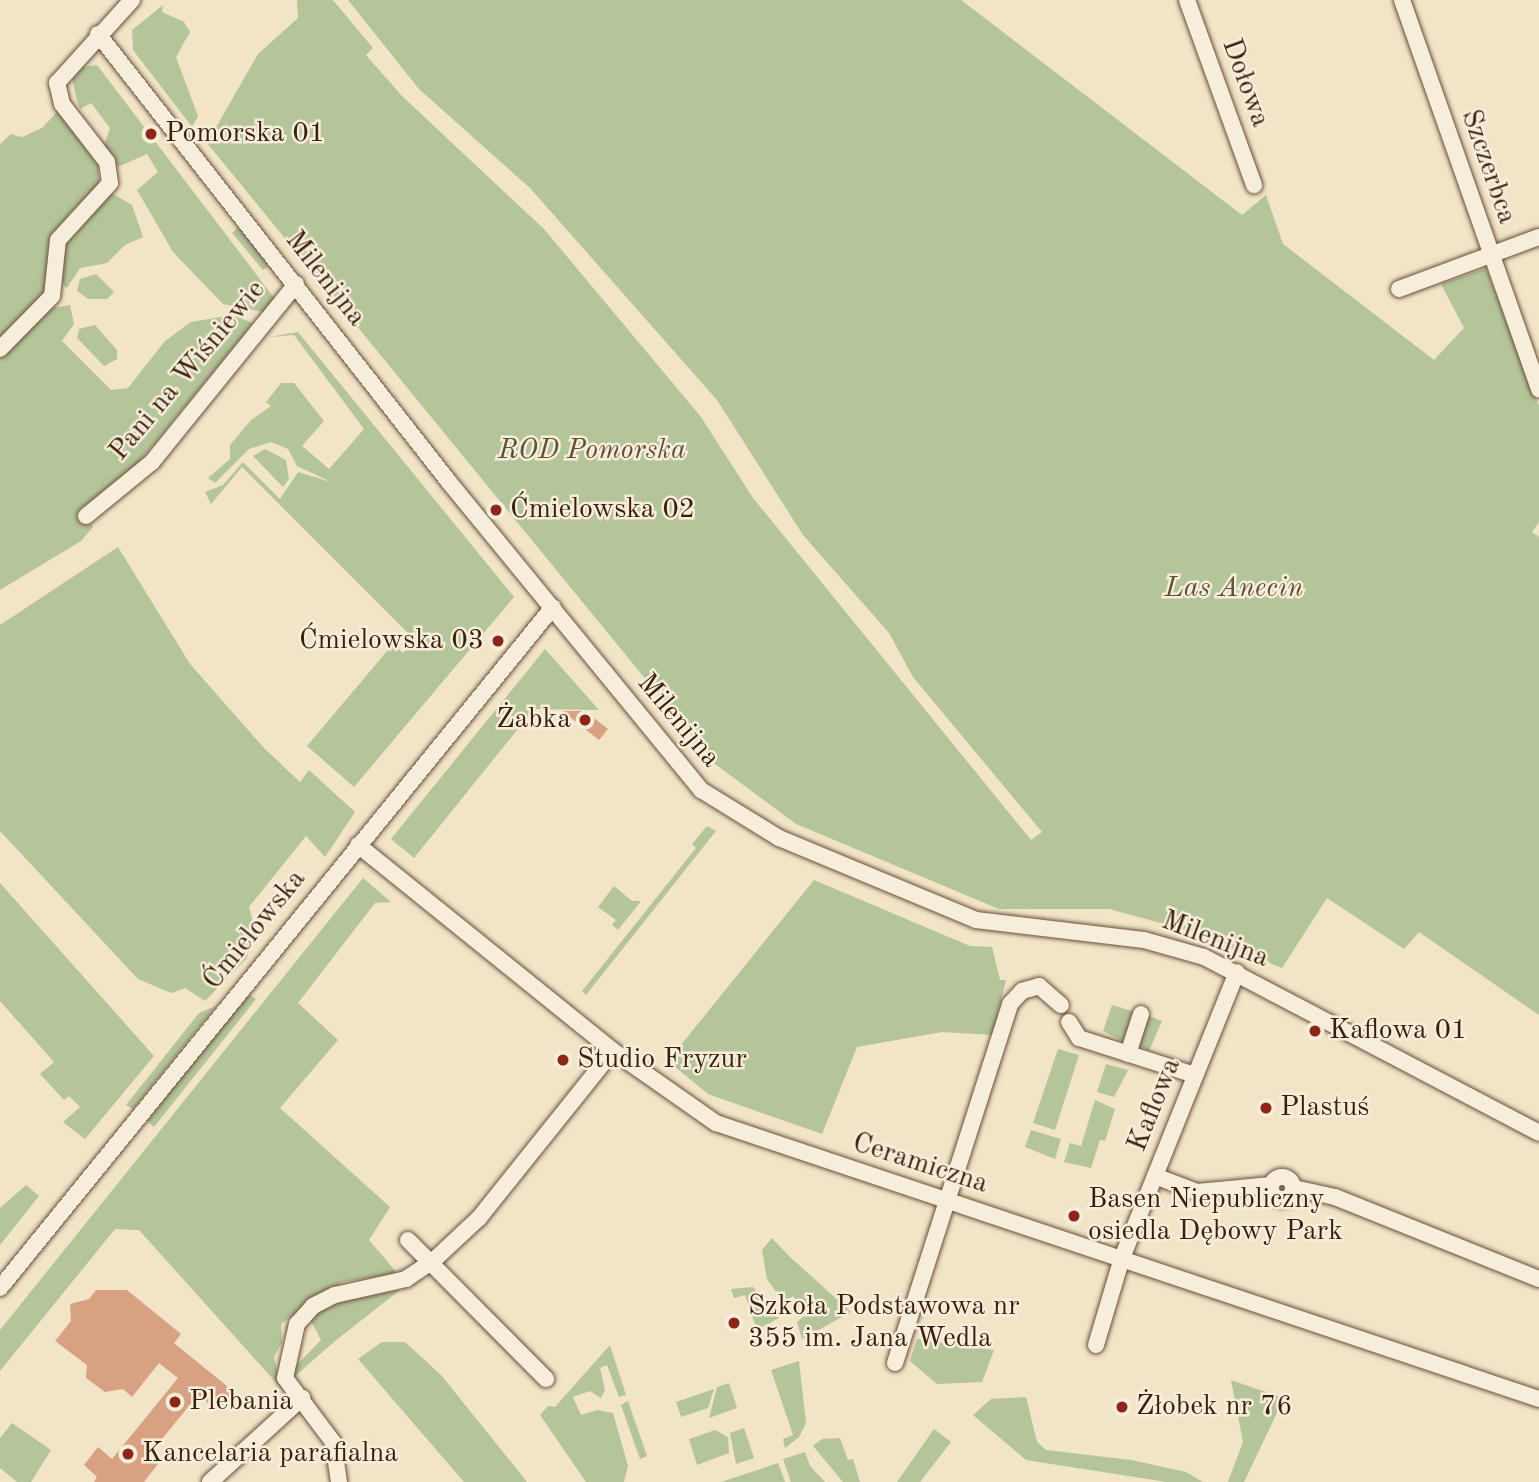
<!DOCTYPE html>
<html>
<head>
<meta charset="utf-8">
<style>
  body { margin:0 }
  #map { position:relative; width:1539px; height:1482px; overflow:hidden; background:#f1e4c7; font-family:"Old Standard TT",serif }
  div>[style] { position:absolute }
  .green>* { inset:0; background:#b4c59a }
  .building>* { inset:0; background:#d7a182 }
  .roads { filter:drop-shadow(0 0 2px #685039) drop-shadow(0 0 2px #685039) }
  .street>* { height:16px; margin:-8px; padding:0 8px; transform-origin:8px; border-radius:8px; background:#f6eddb }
  .street>.ring { margin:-8px; padding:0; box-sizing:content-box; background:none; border:16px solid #f6eddb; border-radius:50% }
  .dots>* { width:19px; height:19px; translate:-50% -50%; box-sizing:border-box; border:4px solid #f6eddb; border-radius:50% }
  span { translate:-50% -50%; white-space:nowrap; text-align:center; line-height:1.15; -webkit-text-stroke:5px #f6eddb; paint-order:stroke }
  .street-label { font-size:28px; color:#3a1f0a }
  .poi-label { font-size:28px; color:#3a1f0a }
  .left { translate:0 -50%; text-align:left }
  .right { translate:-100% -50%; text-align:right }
  .park-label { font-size:28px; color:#5f5135; font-style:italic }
</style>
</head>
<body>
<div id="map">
  <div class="green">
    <i style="clip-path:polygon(297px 0,333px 0,373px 48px,366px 55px,402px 96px,544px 229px,701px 417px,753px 498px,1031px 840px,1042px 832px,913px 677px,889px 633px,803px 535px,717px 400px,530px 188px,419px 89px,348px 0,961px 0,1242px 215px,1266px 195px,1283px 244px,1434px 360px,1464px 328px,1441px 284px,1486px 268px,1539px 406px,1539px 522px,1532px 532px,1539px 537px,1539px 1015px,1419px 932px,1404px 949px,1327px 898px,1282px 968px,1186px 930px,1109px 909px,999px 909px,796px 824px,715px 764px,207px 143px,258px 54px,298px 18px)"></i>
    <i style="clip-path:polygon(163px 5px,162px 12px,184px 22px,190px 32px,176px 57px,198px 116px,192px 127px,133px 50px,132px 30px)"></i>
    <i style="clip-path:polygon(97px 65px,275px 299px,263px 312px,223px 304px,173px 252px,137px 190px,158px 172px,147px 154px,118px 167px,104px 146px,110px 128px,91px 103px,80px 109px,77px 101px,72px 79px,82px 67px)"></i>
    <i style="clip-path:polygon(58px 111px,98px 165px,99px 186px,56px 234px,48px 289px,0 339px,0 144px,11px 134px,22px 137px,42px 128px)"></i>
    <i style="clip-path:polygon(112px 193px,132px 205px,143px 237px,125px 245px,107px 263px,80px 268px,67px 288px,61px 283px,64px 244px)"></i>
    <i style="clip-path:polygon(239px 227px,269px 266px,263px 270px,232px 233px)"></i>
    <i style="clip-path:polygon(96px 274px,114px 292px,107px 299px,88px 299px,77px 291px,80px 279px)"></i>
    <i style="clip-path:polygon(70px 305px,74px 324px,62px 341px,111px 390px,128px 388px,165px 341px,191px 322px,232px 315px,253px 323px,127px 477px,81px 508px,93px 527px,81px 541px,0 590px,0 358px,52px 308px)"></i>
    <i style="clip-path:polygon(95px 325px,117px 350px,117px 359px,104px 366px,77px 338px,79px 329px)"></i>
    <i style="clip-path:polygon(298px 332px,514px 597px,354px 787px,307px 746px,393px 644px,403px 653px,414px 639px,242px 467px,211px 504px,205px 492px,223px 485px,243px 462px,280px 499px,298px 472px,331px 482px,297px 466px,288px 449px,271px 442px,249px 449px,215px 483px,208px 478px,230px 459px,230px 445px,251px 420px,271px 406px,266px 402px,281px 383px,294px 383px,324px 421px,302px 446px,329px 469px,364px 429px,294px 335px,269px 337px)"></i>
    <i style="clip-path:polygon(265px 449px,286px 460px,289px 479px,283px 487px,253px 456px)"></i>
    <i style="clip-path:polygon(118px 547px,190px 664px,264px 748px,300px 782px,309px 770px,355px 812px,325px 857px,306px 836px,249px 907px,255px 929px,247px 958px,205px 1001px,185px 988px,171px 993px,138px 979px,0 831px,0 625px)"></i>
    <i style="clip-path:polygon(545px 649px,599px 710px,534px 709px,414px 858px,391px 839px)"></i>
    <i style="clip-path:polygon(707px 826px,716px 831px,586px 995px,582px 991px,696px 848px,692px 844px)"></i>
    <i style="clip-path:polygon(363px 878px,391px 902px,375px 903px,298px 1003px,338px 1040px,280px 1108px,390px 1207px,369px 1240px,398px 1274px,342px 1282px,281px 1324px,282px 1342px,274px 1357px,281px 1388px,139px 1230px,115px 1229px,0 1371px,0 1330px)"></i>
    <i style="clip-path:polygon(814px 880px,970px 946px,992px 947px,1000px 980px,1006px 980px,993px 1035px,942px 1032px,857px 1047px,822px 1134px,708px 1094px,668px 1061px)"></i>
    <i style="clip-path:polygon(0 883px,154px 1056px,85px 1139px,63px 1122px,80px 1107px,69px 1096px,64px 1100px,40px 1074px,54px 1062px,0 1001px)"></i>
    <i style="clip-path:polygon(614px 886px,632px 901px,641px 901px,618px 930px,612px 925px,616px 920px,598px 907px)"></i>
    <i style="clip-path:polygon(248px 994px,256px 999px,154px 1127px,147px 1121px)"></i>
    <i style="clip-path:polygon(1112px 1005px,1135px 1012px,1124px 1042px,1103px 1031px)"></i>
    <i style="clip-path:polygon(216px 1006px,133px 1109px,126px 1105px,199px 1013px)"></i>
    <i style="clip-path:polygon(1146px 1015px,1162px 1021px,1149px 1051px,1138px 1044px)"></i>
    <i style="clip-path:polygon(1058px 1049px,1079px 1055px,1055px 1130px,1033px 1123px)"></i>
    <i style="clip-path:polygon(1106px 1064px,1128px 1070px,1114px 1097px,1097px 1092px)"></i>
    <i style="clip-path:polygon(1095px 1100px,1115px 1109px,1105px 1141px,1100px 1140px,1091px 1168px,1064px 1162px,1070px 1143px,1081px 1146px)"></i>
    <i style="clip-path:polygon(1031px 1130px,1061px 1139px,1055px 1159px,1025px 1147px)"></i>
    <i style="clip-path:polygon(26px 1185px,39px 1196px,0 1245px,0 1208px)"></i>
    <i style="clip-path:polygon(772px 1238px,789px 1256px,851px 1312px,802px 1339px,797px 1322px,807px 1314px,793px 1296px,784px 1303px,767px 1279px,762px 1250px)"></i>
    <i style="clip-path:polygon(753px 1287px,779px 1318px,757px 1330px,745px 1295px,734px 1298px,731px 1289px)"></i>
    <i style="clip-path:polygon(400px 1290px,335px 1341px,295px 1376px,295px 1367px,321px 1340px,309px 1317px,327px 1304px)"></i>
    <i style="clip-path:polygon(917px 1339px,994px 1350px,982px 1382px,937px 1384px,910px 1361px)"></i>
    <i style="clip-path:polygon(382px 1342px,405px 1342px,441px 1375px,527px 1482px,464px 1482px,358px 1359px)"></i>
    <i style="clip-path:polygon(610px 1345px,626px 1395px,619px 1397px,607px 1365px,600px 1368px,605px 1390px,601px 1398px,590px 1391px,573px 1397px,581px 1415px,597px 1410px,613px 1413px,628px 1466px,624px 1482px,586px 1482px,540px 1415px,548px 1406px,555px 1407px)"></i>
    <i style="clip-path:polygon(799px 1361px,806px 1423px,799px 1437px,785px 1448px,783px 1439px,793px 1435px,771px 1370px)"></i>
    <i style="clip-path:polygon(1231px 1380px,1284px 1398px,1244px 1482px,1228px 1482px,1243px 1442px)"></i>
    <i style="clip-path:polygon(729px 1383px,737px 1408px,709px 1418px,717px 1387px)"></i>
    <i style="clip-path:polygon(714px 1389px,708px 1408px,681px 1417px,676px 1402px)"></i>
    <i style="clip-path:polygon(1026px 1397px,1037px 1442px,1046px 1450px,1131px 1460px,1186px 1472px,1203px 1482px,1167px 1482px,1026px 1460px,973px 1415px,991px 1399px)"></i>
    <i style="clip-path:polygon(628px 1401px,647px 1456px,640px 1459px,621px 1405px)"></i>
    <i style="clip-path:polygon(12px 1423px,51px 1450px,31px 1482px,17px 1482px,0 1468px,0 1438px)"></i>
    <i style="clip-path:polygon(744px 1428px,754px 1458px,736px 1464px,730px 1433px)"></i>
    <i style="clip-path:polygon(934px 1429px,951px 1442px,920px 1482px,897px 1482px)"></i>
    <i style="clip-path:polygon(715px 1430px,728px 1437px,729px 1453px,697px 1465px,689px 1439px)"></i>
    <i style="clip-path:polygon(840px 1438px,848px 1460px,853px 1459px,860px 1482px,843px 1482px,813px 1446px,822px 1439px)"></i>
    <i style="clip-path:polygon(805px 1452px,810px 1466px,825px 1482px,791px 1482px,783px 1459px)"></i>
    <i style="clip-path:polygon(778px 1463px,785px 1482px,721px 1482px)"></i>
  </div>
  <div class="building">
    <i style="clip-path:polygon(562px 711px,585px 711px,608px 729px,599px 740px)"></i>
    <i style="clip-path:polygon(96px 1290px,127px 1290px,181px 1334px,174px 1343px,233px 1391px,218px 1411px,198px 1395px,148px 1456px,158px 1464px,144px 1482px,94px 1482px,97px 1477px,84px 1465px,98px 1447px,112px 1459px,178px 1378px,159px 1363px,132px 1397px,123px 1389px,105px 1392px,86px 1378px,87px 1365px,55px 1341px,71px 1321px,70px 1304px,89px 1299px)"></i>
  </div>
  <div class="roads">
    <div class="street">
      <i style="left:1187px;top:0;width:197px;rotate:70.1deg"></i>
      <i style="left:1402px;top:0;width:413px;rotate:70.6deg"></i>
      <i style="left:98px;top:34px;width:569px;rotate:51.92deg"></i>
      <i style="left:449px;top:482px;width:398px;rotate:50.7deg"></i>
      <i style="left:701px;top:790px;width:92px;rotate:31.6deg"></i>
      <i style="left:779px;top:838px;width:213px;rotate:22.6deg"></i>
      <i style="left:976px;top:920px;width:169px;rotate:6.8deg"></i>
      <i style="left:1144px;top:940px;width:62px;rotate:15.8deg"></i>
      <i style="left:1204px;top:957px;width:378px;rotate:27.7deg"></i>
      <i style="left:1399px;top:289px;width:149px;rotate:-20.4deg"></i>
      <i style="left:0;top:349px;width:74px;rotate:-45.5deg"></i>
      <i style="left:52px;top:296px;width:56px;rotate:-83.9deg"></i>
      <i style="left:58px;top:240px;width:77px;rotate:-47.6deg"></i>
      <i style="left:110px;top:183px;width:21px;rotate:-98deg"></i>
      <i style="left:107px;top:162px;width:73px;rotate:-127.8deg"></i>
      <i style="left:62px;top:104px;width:22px;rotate:-103deg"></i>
      <i style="left:57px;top:83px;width:112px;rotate:-47.9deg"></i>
      <i style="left:86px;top:516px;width:85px;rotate:-39.3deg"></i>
      <i style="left:152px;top:462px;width:229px;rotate:-51deg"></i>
      <i style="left:358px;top:845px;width:328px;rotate:38.9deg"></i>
      <i style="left:613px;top:1051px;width:126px;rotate:35deg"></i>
      <i style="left:716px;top:1123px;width:868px;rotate:18.54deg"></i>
      <i style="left:1069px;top:1022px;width:19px;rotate:58deg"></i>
      <i style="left:1079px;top:1038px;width:122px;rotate:17.7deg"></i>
      <i style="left:1128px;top:1054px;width:42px;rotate:-72deg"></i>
      <i style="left:1155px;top:1176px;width:45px;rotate:20.9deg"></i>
      <i style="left:1197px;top:1192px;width:74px;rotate:-5.4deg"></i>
      <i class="ring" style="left:1271px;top:1177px;width:6px;height:6px"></i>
      <i style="left:1294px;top:1188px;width:42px;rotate:12.4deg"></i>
      <i style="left:1335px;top:1197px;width:220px;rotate:21.9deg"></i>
      <i style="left:408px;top:1240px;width:196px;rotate:45.2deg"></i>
      <i style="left:0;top:1288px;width:877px;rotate:-50.92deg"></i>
      <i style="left:1096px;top:1345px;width:91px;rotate:-73.4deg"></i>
      <i style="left:1122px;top:1258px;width:308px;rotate:-68.1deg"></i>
      <i style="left:895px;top:1363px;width:377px;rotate:-72.2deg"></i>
      <i style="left:1010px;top:1004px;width:18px;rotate:-47deg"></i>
      <i style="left:1022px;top:991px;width:18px;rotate:-16deg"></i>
      <i style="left:1039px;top:986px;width:29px;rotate:41deg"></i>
      <i style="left:210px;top:1482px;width:125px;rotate:-42.4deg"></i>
      <i style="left:339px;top:1482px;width:40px;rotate:-98.5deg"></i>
      <i style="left:333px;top:1442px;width:80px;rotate:-126.9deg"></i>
      <i style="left:285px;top:1378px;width:55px;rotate:-77.5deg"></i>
      <i style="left:297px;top:1324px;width:24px;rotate:-48deg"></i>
      <i style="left:313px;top:1306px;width:25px;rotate:-27deg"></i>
      <i style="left:335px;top:1295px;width:73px;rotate:-12.7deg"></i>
      <i style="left:406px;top:1279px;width:34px;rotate:-34deg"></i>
      <i style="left:434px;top:1260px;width:62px;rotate:-43deg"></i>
      <i style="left:479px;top:1218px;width:214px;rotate:-51.3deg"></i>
    </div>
  </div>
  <div class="dots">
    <i style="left:151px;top:134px;background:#8f2418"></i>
    <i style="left:496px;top:510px;background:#8f2418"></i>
    <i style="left:498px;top:641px;background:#8f2418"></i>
    <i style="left:585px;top:720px;background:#8f2418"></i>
    <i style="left:1315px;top:1031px;background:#8f2418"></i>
    <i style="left:563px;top:1060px;background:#8f2418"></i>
    <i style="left:1266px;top:1108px;background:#8f2418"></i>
    <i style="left:1074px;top:1216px;background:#8f2418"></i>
    <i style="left:734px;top:1323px;background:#8f2418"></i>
    <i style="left:175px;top:1402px;background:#8f2418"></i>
    <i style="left:1122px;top:1407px;background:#8f2418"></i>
    <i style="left:128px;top:1454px;background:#8f2418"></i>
  </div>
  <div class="street-label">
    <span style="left:1245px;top:83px;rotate:70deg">Dołowa</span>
    <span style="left:1488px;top:167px;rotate:71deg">Szczerbca</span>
    <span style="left:325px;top:279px;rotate:52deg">Milenijna</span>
    <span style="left:188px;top:371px;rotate:-50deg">Pani na Wiśniewie</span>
    <span style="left:678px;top:721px;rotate:50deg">Milenijna</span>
    <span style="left:255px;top:930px;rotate:-51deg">Ćmielowska</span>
    <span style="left:1215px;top:940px;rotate:21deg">Milenijna</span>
    <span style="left:1155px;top:1105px;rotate:-68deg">Kaflowa</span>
    <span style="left:920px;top:1164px;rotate:18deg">Ceramiczna</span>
  </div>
  <div class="poi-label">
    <span class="left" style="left:165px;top:134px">Pomorska 01</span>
    <span class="left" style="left:510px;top:510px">Ćmielowska 02</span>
    <span class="right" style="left:484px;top:641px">Ćmielowska 03</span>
    <span class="right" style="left:571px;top:720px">Żabka</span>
    <span class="left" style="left:1329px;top:1031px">Kaflowa 01</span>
    <span class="left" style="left:577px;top:1060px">Studio Fryzur</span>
    <span class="left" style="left:1280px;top:1108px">Plastuś</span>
    <span class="left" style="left:1088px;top:1216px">Basen Niepubliczny<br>osiedla Dębowy Park</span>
    <span class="left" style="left:748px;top:1323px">Szkoła Podstawowa nr<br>355 im. Jana Wedla</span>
    <span class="left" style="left:189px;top:1402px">Plebania</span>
    <span class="left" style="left:1136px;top:1407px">Żłobek nr 76</span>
    <span class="left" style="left:142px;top:1454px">Kancelaria parafialna</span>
  </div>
  <div class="park-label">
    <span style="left:592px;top:451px">ROD Pomorska</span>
    <span style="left:1234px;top:589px">Las Anecin</span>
  </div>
</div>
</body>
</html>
